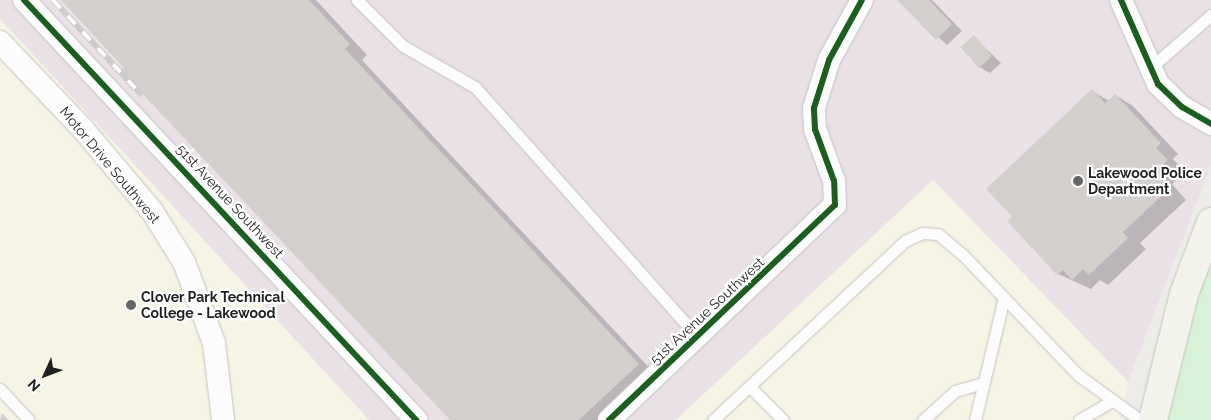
<!DOCTYPE html>
<html>
<head>
<meta charset="utf-8">
<style>
  body { margin:0 }
  #map { position:relative; width:1211px; height:420px; overflow:hidden; background:#edebe8; font-family:Raleway,sans-serif }
  div>[style] { position:absolute }
  .industrial>* { inset:0; background:#eae1e7 }
  .education>* { inset:0; background:#f6f4e4 }
  .park>* { inset:0; background:#d7f2d6 }
  .shadow>* { inset:0; background:#0003 }
  .building>* { inset:0; background:#d2cfcd }
  .roads { filter:drop-shadow(0 0 1px #c4c3c2) drop-shadow(0 0 1px #c4c3c2) }
  .lane>* { height:11px; margin:-5.5px; padding:0 5.5px; transform-origin:5.5px; border-radius:5.5px; background:#fcfcfc }
  .street>* { height:22px; margin:-11px; padding:0 11px; transform-origin:11px; border-radius:11px; background:#fcfcfc }
  .secondary>* { height:28px; margin:-14px; padding:0 14px; transform-origin:14px; border-radius:14px; background:#f3f3eb }
  .rail>* { height:5.5px; margin-top:-2.75px; transform-origin:0; background:repeating-linear-gradient(90deg,#fff 0 11px,#cbcbca 0 22px); box-sizing:border-box; border-block:1px solid #cbcbca }
  .cycleway>* { height:6px; margin:-3px; padding:0 3px; transform-origin:3px; border-radius:3px; background:#1b5e20 }
  .dots>* { width:14px; height:14px; translate:-50% -50%; box-sizing:border-box; border:2px solid #fff; border-radius:50% }
  span { translate:-50% -50%; white-space:nowrap; text-align:center; line-height:1.15; -webkit-text-stroke:4.5px #fff; paint-order:stroke }
  .street-label { font-size:14px; color:#1f1f1f }
  .poi-label { font-size:14px; color:#1f1f1f; font-weight:700 }
  .left { translate:0 -50%; text-align:left }
  .north { position:absolute; left:20px; top:350px; width:50px; height:50px; -webkit-text-stroke:4px #fff; paint-order:stroke; rotate:227deg; font-size:14px; font-weight:700; line-height:20px; text-align:center; color:#1f1f1f }
  .north::after { content:''; display:block; margin:auto; width:18px; height:22px; background:#1f1f1f; clip-path:polygon(50% 0,100% 100%,50% 72%,0 100%) }
</style>
</head>
<body>
<div id="map">
  <div class="industrial">
    <i style="clip-path:polygon(0 0,1211px 0,1211px 165px,1128px 382px,933px 180px,676px 420px,369px 420px,0 19px)"></i>
  </div>
  <div class="education">
    <i style="clip-path:polygon(0 19px,157px 189px,369px 420px,0 420px)"></i>
    <i style="clip-path:polygon(933px 180px,1128px 382px,1120px 420px,676px 420px)"></i>
  </div>
  <div class="park">
    <i style="clip-path:polygon(1211px 222px,1211px 420px,1153px 420px)"></i>
  </div>
  <div class="shadow">
    <i style="clip-path:polygon(62px 0,316px 0,367px 55px,362px 60px,656px 375px,608px 420px,452px 420px)"></i>
    <i style="clip-path:polygon(899px 0,932px 0,962px 31px,947px 45px)"></i>
    <i style="clip-path:polygon(974px 37px,1001px 63px,990px 73px,979px 67px)"></i>
    <i style="clip-path:polygon(1092px 91px,1109px 101px,1115px 95px,1133px 106px,1178px 154px,1173px 159px,1185px 171px,1172px 184px,1186px 200px,1140px 243px,1146px 249px,1108px 285px,1100px 280px,1091px 289px,1058px 274px)"></i>
  </div>
  <div class="building">
    <i style="clip-path:polygon(61px 0,309px 0,350px 44px,345px 49px,639px 364px,579px 420px,450px 420px,120px 70px,123px 67px)"></i>
    <i style="clip-path:polygon(897px 0,929px 0,952px 24px,936px 40px)"></i>
    <i style="clip-path:polygon(974px 35px,992px 56px,979px 68px,960px 47px)"></i>
    <i style="clip-path:polygon(1092px 89px,1105px 103px,1115px 94px,1161px 143px,1156px 148px,1168px 160px,1155px 173px,1169px 189px,1123px 232px,1128px 238px,1089px 275px,1083px 269px,1072px 280px,1063px 270px,1057px 275px,1007px 221px,1012px 216px,986px 189px)"></i>
    <i style="clip-path:polygon(2px 413px,9px 420px,0 420px)"></i>
  </div>
  <div class="roads">
    <div class="lane">
      <i style="left:357px;top:0;width:65px;rotate:45deg"></i>
      <i style="left:403px;top:46px;width:83px;rotate:29.7deg"></i>
      <i style="left:475px;top:87px;width:335px;rotate:48.3deg"></i>
      <i style="left:1149px;top:69px;width:82px;rotate:-41.1deg"></i>
      <i style="left:750px;top:387px;width:47px;rotate:45deg"></i>
      <i style="left:0;top:389px;width:42px;rotate:46.9deg"></i>
      <i style="left:713px;top:420px;width:262px;rotate:-43deg"></i>
      <i style="left:905px;top:241px;width:19px;rotate:-25deg"></i>
      <i style="left:922px;top:233px;width:16px;rotate:4deg"></i>
      <i style="left:938px;top:234px;width:33px;rotate:40deg"></i>
      <i style="left:963px;top:255px;width:166px;rotate:46.2deg"></i>
      <i style="left:1078px;top:375px;width:77px;rotate:36deg"></i>
      <i style="left:923px;top:420px;width:43px;rotate:-42.2deg"></i>
      <i style="left:955px;top:391px;width:29px;rotate:-16deg"></i>
      <i style="left:975px;top:420px;width:126px;rotate:-76.7deg"></i>
      <i style="left:1079px;top:420px;width:36px;rotate:-30deg"></i>
    </div>
    <div class="street">
      <i style="left:24px;top:0;width:575px;rotate:46.97deg"></i>
      <i style="left:1121px;top:0;width:92px;rotate:66.2deg"></i>
      <i style="left:1158px;top:84px;width:33px;rotate:44deg"></i>
      <i style="left:1182px;top:107px;width:34px;rotate:30deg"></i>
      <i style="left:0;top:42px;width:119px;rotate:46.4deg"></i>
      <i style="left:82px;top:128px;width:109px;rotate:49.9deg"></i>
      <i style="left:152px;top:211px;width:60px;rotate:57.9deg"></i>
      <i style="left:184px;top:262px;width:86px;rotate:69.7deg"></i>
      <i style="left:214px;top:343px;width:78px;rotate:83.3deg"></i>
      <i style="left:609px;top:420px;width:312px;rotate:-43.6deg"></i>
      <i style="left:835px;top:205px;width:24px;rotate:-92deg"></i>
      <i style="left:834px;top:181px;width:55px;rotate:-110.1deg"></i>
      <i style="left:815px;top:129px;width:21px;rotate:-93deg"></i>
      <i style="left:814px;top:108px;width:50px;rotate:-72.6deg"></i>
      <i style="left:829px;top:60px;width:68px;rotate:-61.2deg"></i>
    </div>
    <div class="secondary">
      <i style="left:1153px;top:420px;width:130px;rotate:-76.2deg"></i>
      <i style="left:1184px;top:294px;width:77px;rotate:-69.4deg"></i>
    </div>
  </div>
  <div class="rail">
    <i style="left:53px;top:0;width:130px;rotate:46.9deg"></i>
  </div>
  <div class="cycleway">
    <i style="left:24px;top:0;width:575px;rotate:46.97deg"></i>
    <i style="left:1121px;top:0;width:92px;rotate:66.2deg"></i>
    <i style="left:1158px;top:84px;width:33px;rotate:44deg"></i>
    <i style="left:1182px;top:107px;width:34px;rotate:30deg"></i>
    <i style="left:609px;top:420px;width:312px;rotate:-43.6deg"></i>
    <i style="left:835px;top:205px;width:24px;rotate:-92deg"></i>
    <i style="left:834px;top:181px;width:55px;rotate:-110.1deg"></i>
    <i style="left:815px;top:129px;width:21px;rotate:-93deg"></i>
    <i style="left:814px;top:108px;width:50px;rotate:-72.6deg"></i>
    <i style="left:829px;top:60px;width:68px;rotate:-61.2deg"></i>
  </div>
  <div class="dots">
    <i style="left:1078px;top:181px;background:#676665"></i>
    <i style="left:131px;top:305px;background:#676665"></i>
  </div>
  <div class="street-label">
    <span style="left:110px;top:165px;rotate:50deg">Motor Drive Southwest</span>
    <span style="left:230px;top:201px;rotate:47deg">51st Avenue Southwest</span>
    <span style="left:707px;top:311px;rotate:-43deg">51st Avenue Southwest</span>
  </div>
  <div class="poi-label">
    <span class="left" style="left:1088px;top:181px">Lakewood Police<br>Department</span>
    <span class="left" style="left:141px;top:305px">Clover Park Technical<br>College - Lakewood</span>
  </div>
  <div class="north">N</div>
</div>
</body>
</html>
